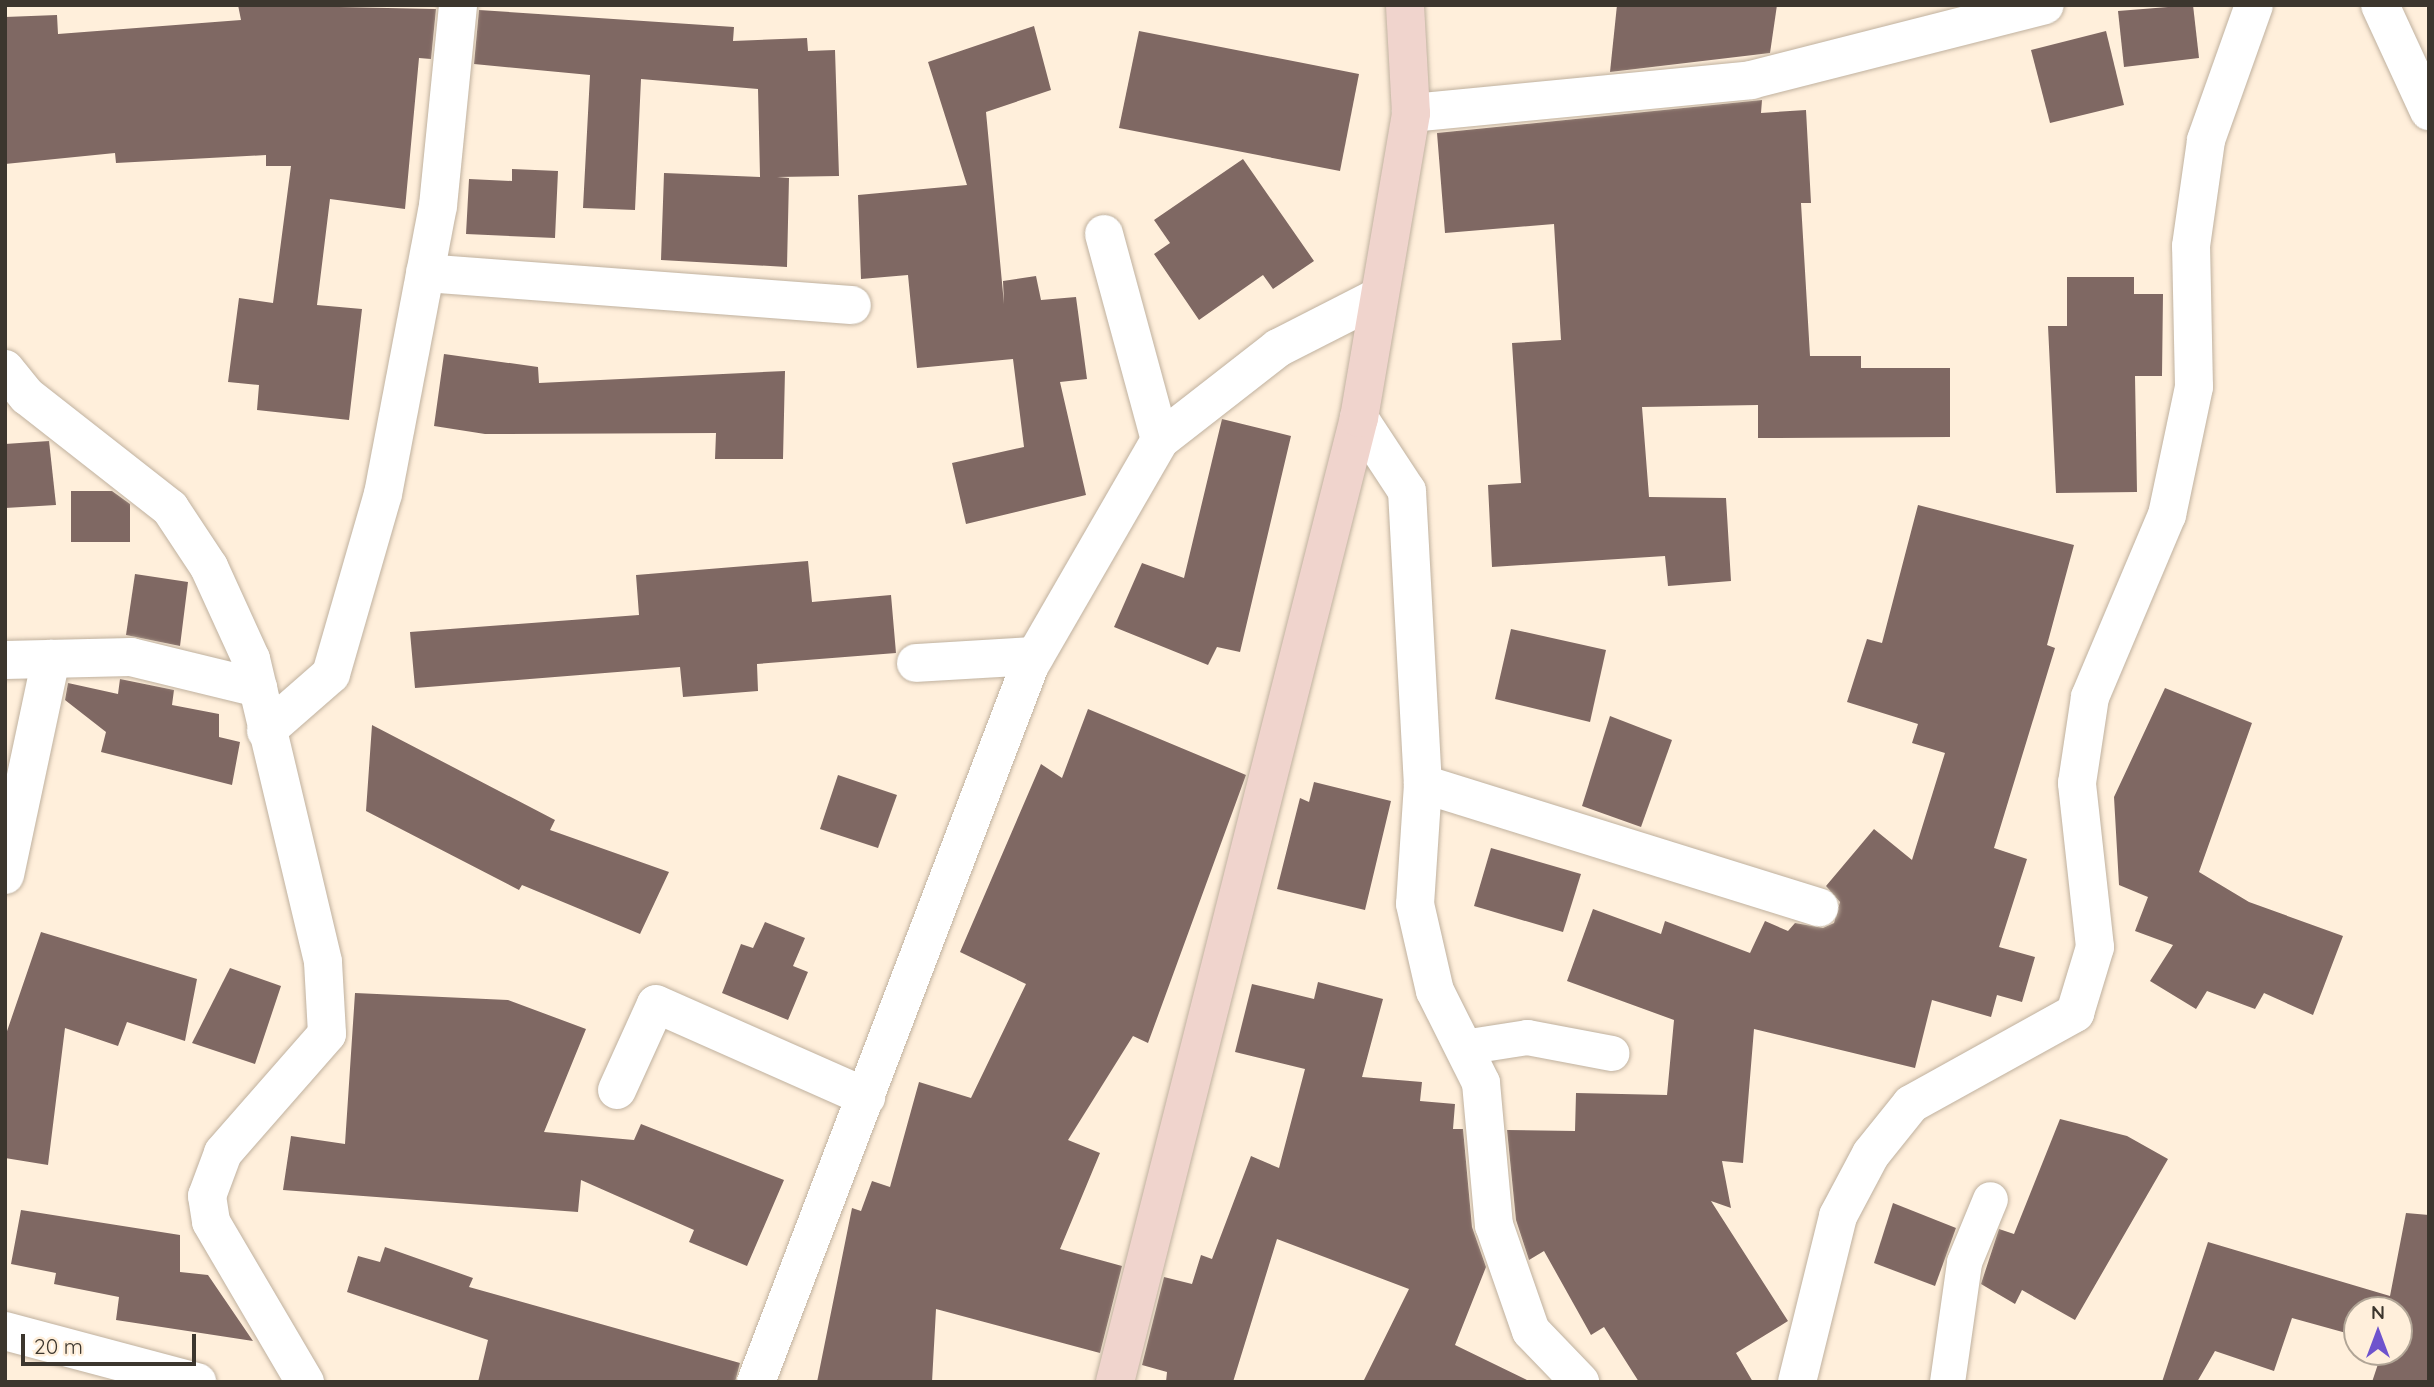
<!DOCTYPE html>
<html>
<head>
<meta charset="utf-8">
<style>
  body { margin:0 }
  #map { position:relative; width:2434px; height:1387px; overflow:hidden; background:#ffefdb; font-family:Quicksand,sans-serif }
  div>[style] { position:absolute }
  .building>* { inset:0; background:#7f6863 }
  .roads { filter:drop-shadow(0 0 2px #c0b19f) drop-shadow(0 0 2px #c0b19f) }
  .lane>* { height:35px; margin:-17.5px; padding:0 17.5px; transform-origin:17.5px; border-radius:17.5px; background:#fff }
  .street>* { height:38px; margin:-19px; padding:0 19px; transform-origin:19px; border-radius:19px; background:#fff }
  .secondary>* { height:38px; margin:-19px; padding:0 19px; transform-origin:19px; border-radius:19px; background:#f0d4cd }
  span { translate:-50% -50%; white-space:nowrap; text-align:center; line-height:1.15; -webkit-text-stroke:7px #ffefdb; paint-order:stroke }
  .frame { position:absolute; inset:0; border:7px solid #3c362e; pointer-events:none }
  .north { position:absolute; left:2343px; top:1296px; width:70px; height:70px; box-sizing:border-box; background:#ffefdb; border:2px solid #b1a596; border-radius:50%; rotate:0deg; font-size:19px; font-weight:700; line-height:28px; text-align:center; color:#3c362e }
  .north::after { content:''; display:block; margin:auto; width:24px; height:32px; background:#6e53cd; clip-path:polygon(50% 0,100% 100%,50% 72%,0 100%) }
  .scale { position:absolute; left:21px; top:1334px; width:175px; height:32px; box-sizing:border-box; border:4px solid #3c362e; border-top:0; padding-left:9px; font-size:21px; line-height:24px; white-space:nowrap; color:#3c362e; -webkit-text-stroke:5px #ffefdb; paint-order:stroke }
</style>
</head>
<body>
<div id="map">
  <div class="building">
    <i style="clip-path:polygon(238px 5px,436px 9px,431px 59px,419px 58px,405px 209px,330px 199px,317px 305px,362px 309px,349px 420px,257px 410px,259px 385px,228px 382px,239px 298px,273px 303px,291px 166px,266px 166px,266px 155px,116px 163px,115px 153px,5px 164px,5px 17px,57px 15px,58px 34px,241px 20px)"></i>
    <i style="clip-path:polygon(1617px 5px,1777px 5px,1770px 53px,1610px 72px)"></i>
    <i style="clip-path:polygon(2193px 5px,2199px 58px,2124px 67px,2118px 11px)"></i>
    <i style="clip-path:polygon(479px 10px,734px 27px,733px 41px,807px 38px,808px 51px,835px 50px,839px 176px,777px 177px,789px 178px,787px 267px,661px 260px,664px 173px,760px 177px,758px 89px,641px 79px,635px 210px,583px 208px,590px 75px,474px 64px)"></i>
    <i style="clip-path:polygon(1034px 26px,1051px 90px,986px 112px,1004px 304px,1003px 281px,1036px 276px,1041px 300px,1076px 297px,1087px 379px,1060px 382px,1086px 495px,966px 524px,952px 463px,1024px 447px,1013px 359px,917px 368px,908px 275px,861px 279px,858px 195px,967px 185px,928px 62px)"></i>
    <i style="clip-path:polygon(1139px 31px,1359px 74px,1340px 171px,1119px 128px)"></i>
    <i style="clip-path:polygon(2106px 31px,2124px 105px,2050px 123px,2031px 50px)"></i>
    <i style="clip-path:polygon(1762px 100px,1761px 113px,1806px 110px,1811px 203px,1801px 203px,1810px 356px,1861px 356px,1861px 368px,1950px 368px,1950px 437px,1758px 438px,1758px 405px,1642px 407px,1649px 497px,1726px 498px,1731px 581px,1668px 586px,1665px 556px,1492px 567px,1488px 485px,1521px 483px,1512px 343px,1561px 340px,1554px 224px,1445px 233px,1437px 133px)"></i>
    <i style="clip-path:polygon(1243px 159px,1314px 261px,1273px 289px,1263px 275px,1199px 320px,1154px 254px,1170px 243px,1154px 220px)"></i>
    <i style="clip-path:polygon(512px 169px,558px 171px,555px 238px,466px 234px,469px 179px,512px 181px)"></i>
    <i style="clip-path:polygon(2067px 277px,2134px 277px,2134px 294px,2163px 294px,2162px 376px,2135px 376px,2137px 492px,2056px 493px,2048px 326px,2067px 326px)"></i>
    <i style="clip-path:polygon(444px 354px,538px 367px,539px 383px,785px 371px,783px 459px,715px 459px,716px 433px,485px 434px,434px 426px)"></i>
    <i style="clip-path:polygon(1222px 419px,1291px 436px,1240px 652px,1217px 647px,1208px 665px,1114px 627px,1142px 563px,1184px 578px)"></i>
    <i style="clip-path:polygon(49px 441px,56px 505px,5px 508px,5px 444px)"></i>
    <i style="clip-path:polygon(71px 491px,112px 491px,130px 504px,130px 542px,71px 542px)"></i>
    <i style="clip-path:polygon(1918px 505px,2074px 545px,2047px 645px,2055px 648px,1994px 848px,2027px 859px,1999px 947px,2035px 957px,2022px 1002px,1997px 995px,1991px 1017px,1932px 1000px,1915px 1068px,1754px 1029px,1743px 1163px,1722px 1161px,1731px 1208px,1711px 1201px,1788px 1321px,1736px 1353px,1753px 1382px,1639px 1382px,1604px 1327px,1591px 1335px,1544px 1251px,1529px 1260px,1516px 1220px,1507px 1130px,1575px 1131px,1576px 1093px,1667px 1095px,1674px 1020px,1567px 981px,1593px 909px,1661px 934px,1665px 921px,1750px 953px,1765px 921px,1788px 931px,1795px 923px,1823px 928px,1834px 923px,1840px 902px,1826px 886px,1874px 829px,1912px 860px,1945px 753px,1912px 743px,1918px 724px,1847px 702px,1867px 639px,1882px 643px)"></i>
    <i style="clip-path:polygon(808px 561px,812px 602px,891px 595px,896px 653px,757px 664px,758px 691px,683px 697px,680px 667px,415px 688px,410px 632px,639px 615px,636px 575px)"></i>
    <i style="clip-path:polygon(135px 574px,188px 582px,180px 646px,126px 635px)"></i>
    <i style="clip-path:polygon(1511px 629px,1606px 650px,1590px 722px,1495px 699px)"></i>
    <i style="clip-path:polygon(120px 679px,174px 690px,172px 705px,219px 714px,219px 737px,240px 742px,232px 785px,101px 752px,106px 732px,65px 700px,68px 683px,118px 694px)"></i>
    <i style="clip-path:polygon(2165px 688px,2252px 723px,2199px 872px,2249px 902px,2343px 936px,2313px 1015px,2264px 993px,2255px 1009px,2207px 991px,2196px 1009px,2150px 981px,2173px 945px,2135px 931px,2148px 897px,2119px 885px,2114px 797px)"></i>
    <i style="clip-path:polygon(1088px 709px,1246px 775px,1148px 1043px,1133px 1036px,1068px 1140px,1100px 1153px,1060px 1249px,1122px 1266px,1100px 1353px,936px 1309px,932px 1382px,817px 1382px,852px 1208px,861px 1211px,872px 1181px,890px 1187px,919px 1082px,971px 1098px,1026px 984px,960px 952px,1041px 764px,1062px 778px)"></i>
    <i style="clip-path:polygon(1610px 716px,1672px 740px,1641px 827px,1582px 806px)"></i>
    <i style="clip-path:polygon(372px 725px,555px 820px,550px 830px,669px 872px,640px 934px,522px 885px,519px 890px,366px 811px)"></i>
    <i style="clip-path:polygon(838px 775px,897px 795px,878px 848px,820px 829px)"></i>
    <i style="clip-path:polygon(1314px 782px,1391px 801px,1365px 910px,1277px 889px,1300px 798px,1309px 802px)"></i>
    <i style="clip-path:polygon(1491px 848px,1581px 874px,1563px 932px,1474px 906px)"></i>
    <i style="clip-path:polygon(765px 922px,805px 938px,793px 966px,808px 972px,788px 1020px,722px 993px,741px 944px,753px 948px)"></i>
    <i style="clip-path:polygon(41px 932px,197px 979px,185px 1041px,127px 1022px,118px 1046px,65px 1028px,48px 1165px,5px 1158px,5px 1037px)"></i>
    <i style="clip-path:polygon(230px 968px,281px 986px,255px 1064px,192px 1043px)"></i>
    <i style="clip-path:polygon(1318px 982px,1383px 999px,1362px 1077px,1422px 1082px,1420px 1101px,1455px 1104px,1453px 1129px,1463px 1129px,1472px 1227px,1486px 1267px,1455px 1345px,1531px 1382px,1363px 1382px,1409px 1289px,1277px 1239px,1233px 1382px,1166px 1382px,1167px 1372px,1142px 1365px,1164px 1277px,1192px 1284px,1201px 1255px,1212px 1259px,1251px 1156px,1279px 1168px,1305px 1069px,1235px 1052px,1252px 984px,1314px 999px)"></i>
    <i style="clip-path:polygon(355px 993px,508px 1000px,586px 1029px,544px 1132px,634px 1140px,641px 1124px,784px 1180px,747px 1266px,689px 1242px,694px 1230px,581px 1180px,578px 1212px,283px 1190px,291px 1136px,345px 1144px)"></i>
    <i style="clip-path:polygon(2060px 1119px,2127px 1136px,2168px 1159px,2075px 1320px,2022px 1290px,2015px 1304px,1981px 1284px,1999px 1229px,2014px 1234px)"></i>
    <i style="clip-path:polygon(1893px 1203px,1956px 1228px,1935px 1286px,1874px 1263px)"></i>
    <i style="clip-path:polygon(21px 1210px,180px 1235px,180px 1272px,208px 1275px,253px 1341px,116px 1320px,119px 1297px,54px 1284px,56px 1273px,11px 1264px)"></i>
    <i style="clip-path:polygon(2406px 1213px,2429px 1215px,2429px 1382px,2372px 1382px,2382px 1352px,2399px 1352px,2399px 1310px,2357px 1310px,2357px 1336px,2292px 1318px,2274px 1371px,2215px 1351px,2197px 1382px,2162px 1382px,2208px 1242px,2390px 1296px)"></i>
    <i style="clip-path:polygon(385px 1247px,473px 1278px,469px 1287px,740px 1363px,735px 1382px,478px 1382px,488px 1340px,347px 1292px,358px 1256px,380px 1262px)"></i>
  </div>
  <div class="roads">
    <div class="lane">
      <i style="left:1463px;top:1047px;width:65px;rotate:-8.9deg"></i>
      <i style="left:1527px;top:1037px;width:86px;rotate:10.7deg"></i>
      <i style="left:1947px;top:1382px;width:121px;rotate:-81.9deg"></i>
      <i style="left:1964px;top:1262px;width:68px;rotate:-67.6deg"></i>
    </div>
    <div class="street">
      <i style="left:2380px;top:5px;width:117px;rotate:65.2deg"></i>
      <i style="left:1411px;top:113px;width:342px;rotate:-5.5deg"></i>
      <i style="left:1751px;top:80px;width:303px;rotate:-14.3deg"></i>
      <i style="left:1104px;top:234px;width:213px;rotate:74.8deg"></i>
      <i style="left:425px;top:273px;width:428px;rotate:4.3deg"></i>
      <i style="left:5px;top:369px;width:35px;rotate:51deg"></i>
      <i style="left:27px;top:396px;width:182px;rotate:38.1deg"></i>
      <i style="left:170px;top:508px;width:71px;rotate:56.5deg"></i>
      <i style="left:209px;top:567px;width:101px;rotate:65.5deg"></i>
      <i style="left:251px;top:659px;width:311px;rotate:76.6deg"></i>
      <i style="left:323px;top:962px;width:72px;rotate:86.8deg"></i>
      <i style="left:327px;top:1034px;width:158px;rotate:131.2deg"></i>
      <i style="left:223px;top:1153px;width:46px;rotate:110.4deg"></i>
      <i style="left:207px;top:1196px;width:26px;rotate:81deg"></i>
      <i style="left:211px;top:1222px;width:186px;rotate:59.6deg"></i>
      <i style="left:1359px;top:418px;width:87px;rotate:56.7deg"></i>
      <i style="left:1407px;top:491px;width:293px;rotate:86.9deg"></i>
      <i style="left:1423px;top:784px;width:120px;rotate:93.8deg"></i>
      <i style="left:1415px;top:904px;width:89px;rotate:77.1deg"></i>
      <i style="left:1435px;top:991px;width:103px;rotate:63.4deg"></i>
      <i style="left:1481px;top:1083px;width:143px;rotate:84.8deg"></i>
      <i style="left:1494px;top:1225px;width:112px;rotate:70.8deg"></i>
      <i style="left:1531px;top:1331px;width:71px;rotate:46.1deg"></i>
      <i style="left:5px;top:660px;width:126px;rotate:-1.4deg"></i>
      <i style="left:131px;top:657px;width:131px;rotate:13.7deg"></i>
      <i style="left:916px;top:663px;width:119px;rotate:-3.4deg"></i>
      <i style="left:266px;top:731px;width:86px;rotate:-41.2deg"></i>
      <i style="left:331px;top:674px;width:187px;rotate:-73.9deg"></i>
      <i style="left:383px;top:494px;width:293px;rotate:-79.2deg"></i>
      <i style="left:438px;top:206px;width:202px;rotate:-84.3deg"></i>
      <i style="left:1423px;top:784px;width:415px;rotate:17.3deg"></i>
      <i style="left:5px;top:875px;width:221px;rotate:-78deg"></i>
      <i style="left:617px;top:1090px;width:94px;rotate:-65.6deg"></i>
      <i style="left:656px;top:1004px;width:230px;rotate:23.9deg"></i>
      <i style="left:5px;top:1331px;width:199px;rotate:14.9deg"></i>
      <i style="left:756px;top:1382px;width:768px;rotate:-69.09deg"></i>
      <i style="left:1030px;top:665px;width:260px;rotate:-60deg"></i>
      <i style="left:1160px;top:440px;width:150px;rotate:-37.9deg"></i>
      <i style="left:1278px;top:348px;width:112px;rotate:-27deg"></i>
      <i style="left:1797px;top:1382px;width:171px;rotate:-76.1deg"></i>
      <i style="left:1838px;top:1216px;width:70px;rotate:-62deg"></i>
      <i style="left:1871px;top:1154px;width:64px;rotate:-51.3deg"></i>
      <i style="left:1911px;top:1104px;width:188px;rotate:-29deg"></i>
      <i style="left:2075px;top:1013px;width:69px;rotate:-73.1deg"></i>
      <i style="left:2095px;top:947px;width:165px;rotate:-96.3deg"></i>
      <i style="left:2077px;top:783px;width:87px;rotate:-81.4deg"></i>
      <i style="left:2090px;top:697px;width:198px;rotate:-67.1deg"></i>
      <i style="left:2167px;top:515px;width:131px;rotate:-78.1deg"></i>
      <i style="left:2194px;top:387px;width:141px;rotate:-91.2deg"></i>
      <i style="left:2191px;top:246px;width:107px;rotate:-81.9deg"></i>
      <i style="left:2206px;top:140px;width:143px;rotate:-70.4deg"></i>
    </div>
    <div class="secondary">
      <i style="left:1115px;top:1382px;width:994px;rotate:-75.8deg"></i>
      <i style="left:1359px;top:418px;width:309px;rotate:-80.3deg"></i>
      <i style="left:1411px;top:113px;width:108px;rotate:-93.2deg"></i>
    </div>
  </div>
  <div class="frame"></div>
  <div class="north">N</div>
  <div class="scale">20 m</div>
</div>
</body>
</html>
